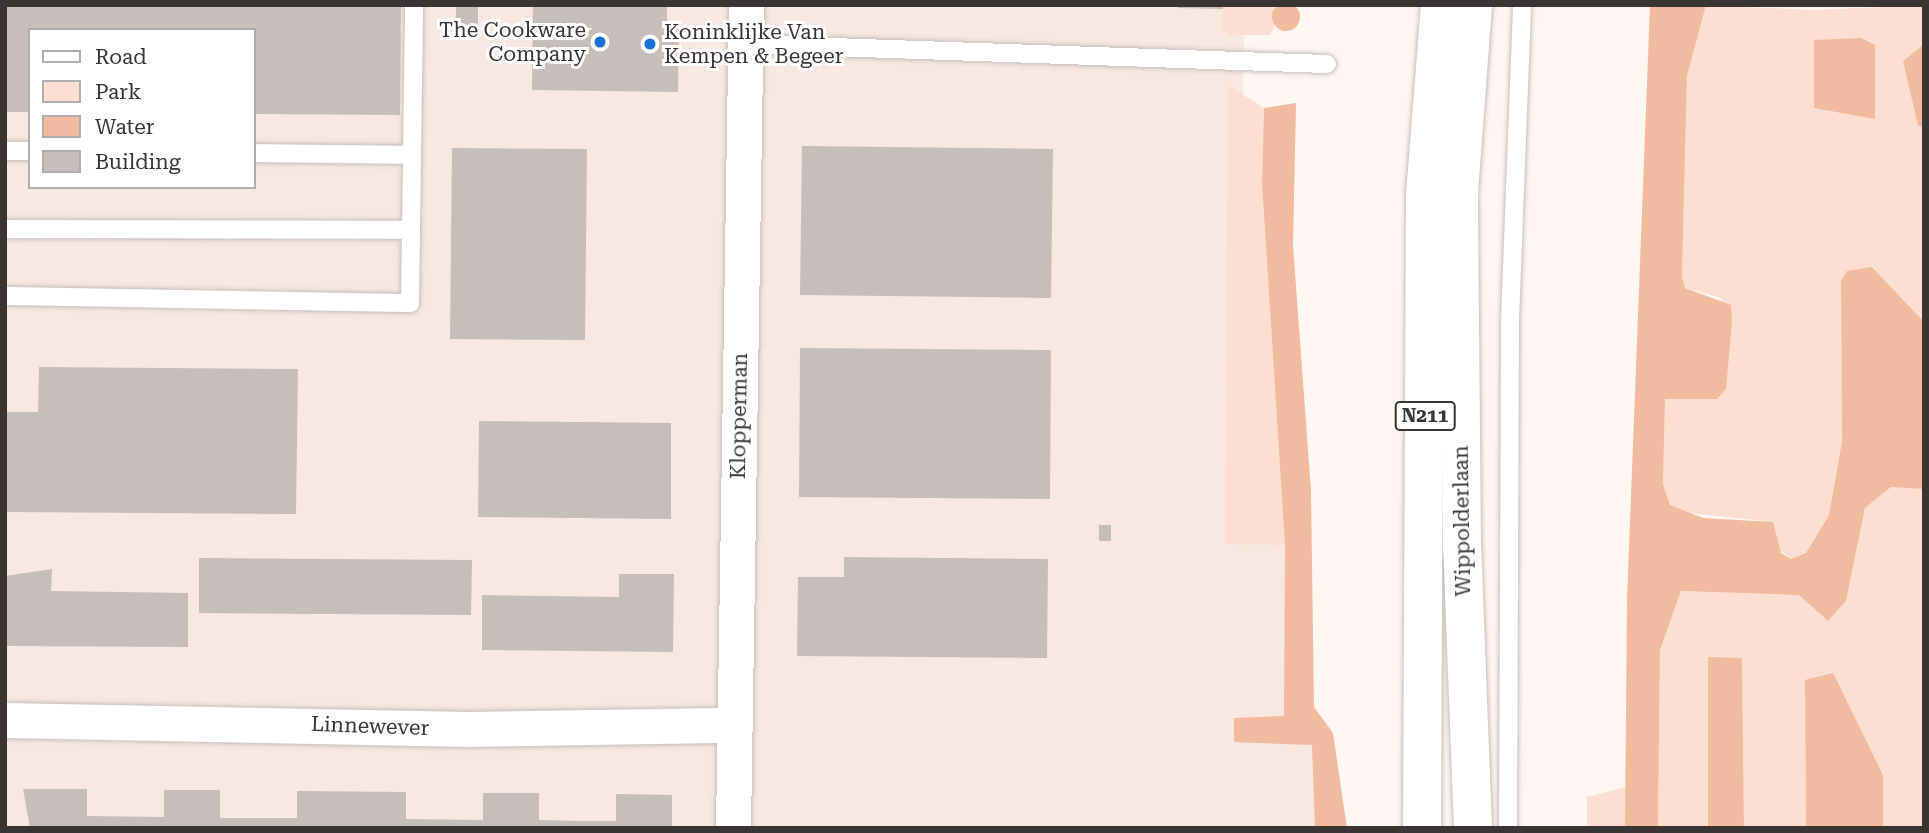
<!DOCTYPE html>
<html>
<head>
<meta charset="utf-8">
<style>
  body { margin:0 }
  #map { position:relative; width:1929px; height:833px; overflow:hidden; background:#fdf6f3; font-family:"Roboto Serif",serif }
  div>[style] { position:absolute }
  .built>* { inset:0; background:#f7e8e1 }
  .green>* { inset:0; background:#fcdfd2 }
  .water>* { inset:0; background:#f2ba9e }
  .round { border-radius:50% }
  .building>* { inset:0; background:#c5bebb }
  .roads { filter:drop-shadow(0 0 2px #c6bfbc) drop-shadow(0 0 2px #c6bfbc) }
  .lane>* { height:18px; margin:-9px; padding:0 9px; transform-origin:9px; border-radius:9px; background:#fff }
  .street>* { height:35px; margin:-17.5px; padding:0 17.5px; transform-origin:17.5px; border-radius:17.5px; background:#fff }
  .primary>* { height:38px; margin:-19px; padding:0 19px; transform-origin:19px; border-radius:19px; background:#fff }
  .dots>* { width:19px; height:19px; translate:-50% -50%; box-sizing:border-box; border:4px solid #fff; border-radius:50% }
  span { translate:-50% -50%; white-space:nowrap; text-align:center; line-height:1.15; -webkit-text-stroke:6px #fff; paint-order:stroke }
  .shield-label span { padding:2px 5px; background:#fff; border:2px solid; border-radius:5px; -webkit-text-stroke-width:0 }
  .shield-label { font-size:19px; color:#383534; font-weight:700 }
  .poi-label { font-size:21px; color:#383534 }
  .right { translate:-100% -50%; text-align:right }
  .left { translate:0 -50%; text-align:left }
  .street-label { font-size:21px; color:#383534 }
  .frame { position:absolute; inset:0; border:7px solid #383534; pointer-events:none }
  .legend { position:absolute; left:28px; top:28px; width:228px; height:161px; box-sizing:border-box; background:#fff; border:2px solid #afaeae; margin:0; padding:9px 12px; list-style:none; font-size:21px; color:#383534 }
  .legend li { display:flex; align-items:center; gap:14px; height:35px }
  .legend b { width:35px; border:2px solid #afaeae }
</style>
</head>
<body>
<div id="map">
  <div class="built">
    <i style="clip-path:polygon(evenodd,5px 5px,1245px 5px,1242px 129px,1291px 474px,1293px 682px,1338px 828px,5px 828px,5px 5px,30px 30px,254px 30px,254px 187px,30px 187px,30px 30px)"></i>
  </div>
  <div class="green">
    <i style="clip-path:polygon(1223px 5px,1274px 5px,1274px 28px,1270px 35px,1231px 35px,1223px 30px)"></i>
    <i style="clip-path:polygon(1706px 5px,1813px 10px,1924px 5px,1924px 44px,1903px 61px,1918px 126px,1924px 127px,1924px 322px,1872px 267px,1841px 281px,1842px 441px,1829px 515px,1806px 553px,1791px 559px,1776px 547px,1773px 522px,1680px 512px,1670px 505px,1663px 484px,1665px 399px,1697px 398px,1722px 298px,1685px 288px,1682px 276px,1687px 76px)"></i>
    <i style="clip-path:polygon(1228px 85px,1264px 108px,1262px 184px,1285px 545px,1225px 544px)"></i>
    <i style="clip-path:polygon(1891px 487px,1924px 489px,1924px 828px,1883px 828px,1883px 775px,1805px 680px,1806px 828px,1744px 828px,1742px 658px,1708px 658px,1708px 828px,1658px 828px,1660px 650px,1681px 591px,1799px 595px,1828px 621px,1846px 601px,1865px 508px)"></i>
    <i style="clip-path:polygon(1626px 787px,1625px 828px,1587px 828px,1587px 797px)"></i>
  </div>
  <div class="water">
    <i class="round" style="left:1272px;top:3px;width:28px;height:28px"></i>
    <i style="clip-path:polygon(1650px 5px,1706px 5px,1687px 76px,1682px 276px,1685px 288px,1731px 305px,1732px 322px,1726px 389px,1717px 399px,1665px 399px,1663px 484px,1670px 505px,1703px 518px,1773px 522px,1781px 553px,1791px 559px,1806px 553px,1829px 515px,1842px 441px,1841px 281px,1847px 271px,1872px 267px,1924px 322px,1924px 489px,1891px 487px,1865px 508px,1846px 601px,1828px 621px,1799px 595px,1681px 591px,1660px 650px,1658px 828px,1625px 828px,1627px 599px)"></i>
    <i style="clip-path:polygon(1861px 38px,1875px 45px,1875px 119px,1814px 108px,1814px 40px)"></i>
    <i style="clip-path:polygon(1924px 44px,1924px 127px,1918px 126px,1903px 61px)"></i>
    <i style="clip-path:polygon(1296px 103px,1293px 245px,1311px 491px,1314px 707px,1333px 733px,1347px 828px,1315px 828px,1312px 745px,1234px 742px,1234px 718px,1284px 716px,1285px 545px,1262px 184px,1264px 108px)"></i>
    <i style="clip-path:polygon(1708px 657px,1742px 658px,1744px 828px,1708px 828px)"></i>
    <i style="clip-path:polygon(1833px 673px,1883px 775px,1883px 828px,1806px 828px,1805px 680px)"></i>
  </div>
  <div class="building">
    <i style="clip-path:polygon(5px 5px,401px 5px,400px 115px,254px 114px,254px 30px,30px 30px,30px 112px,5px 112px)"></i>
    <i style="clip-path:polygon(456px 5px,478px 5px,478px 26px,456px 26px)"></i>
    <i style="clip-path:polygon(533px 5px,667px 5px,667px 22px,679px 22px,678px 92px,532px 90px)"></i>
    <i style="clip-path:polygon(1178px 5px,1223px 5px,1223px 9px,1178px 8px)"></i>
    <i style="clip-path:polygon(802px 146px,1053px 149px,1051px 298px,800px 295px)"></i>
    <i style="clip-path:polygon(452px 148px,587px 149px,585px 340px,450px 339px)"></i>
    <i style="clip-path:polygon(800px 348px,1051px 350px,1050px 499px,799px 497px)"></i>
    <i style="clip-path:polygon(39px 367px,298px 369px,296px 514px,5px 512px,5px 412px,38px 412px)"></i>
    <i style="clip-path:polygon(479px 421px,671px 423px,671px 519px,478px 517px)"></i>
    <i style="clip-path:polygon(1099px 525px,1111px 525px,1111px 541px,1099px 541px)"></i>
    <i style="clip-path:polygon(844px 557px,1048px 559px,1047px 658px,797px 656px,798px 577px,844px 577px)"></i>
    <i style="clip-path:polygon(199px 558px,472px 560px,471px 615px,199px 613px)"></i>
    <i style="clip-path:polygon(52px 569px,51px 591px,188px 593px,188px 647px,5px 646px,5px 576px)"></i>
    <i style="clip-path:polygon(619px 574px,674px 574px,673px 652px,482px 650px,482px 595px,619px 597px)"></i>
    <i style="clip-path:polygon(23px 789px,87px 789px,87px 816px,164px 817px,164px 790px,220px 790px,220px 818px,297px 818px,297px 791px,406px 792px,406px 819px,483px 820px,483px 793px,539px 793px,539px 820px,579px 821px,616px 821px,616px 794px,672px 795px,672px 828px,30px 828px)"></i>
  </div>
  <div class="roads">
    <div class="lane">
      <i style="left:745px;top:44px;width:582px;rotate:1.97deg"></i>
      <i style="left:5px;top:151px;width:25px"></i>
      <i style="left:412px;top:155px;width:150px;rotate:-89.2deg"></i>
      <i style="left:5px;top:229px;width:406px;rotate:0.1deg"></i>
      <i style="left:5px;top:296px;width:405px;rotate:1deg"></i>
      <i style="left:410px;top:303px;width:148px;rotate:-89.2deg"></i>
      <i style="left:412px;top:155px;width:158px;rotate:-179.3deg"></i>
      <i style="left:1508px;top:828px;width:508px;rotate:-89.77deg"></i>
      <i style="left:1510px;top:320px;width:315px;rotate:-87.8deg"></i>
    </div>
    <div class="street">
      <i style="left:5px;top:720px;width:464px;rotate:1.1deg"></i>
      <i style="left:469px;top:729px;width:265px;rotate:-0.9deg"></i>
      <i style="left:733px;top:828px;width:823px;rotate:-89.1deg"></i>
    </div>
    <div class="primary">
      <i style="left:1422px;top:828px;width:633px;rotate:-89.73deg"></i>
      <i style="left:1425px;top:195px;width:191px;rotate:-85.5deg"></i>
      <i style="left:1473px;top:828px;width:280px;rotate:-92.2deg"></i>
      <i style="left:1462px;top:548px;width:356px;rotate:-90.5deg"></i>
      <i style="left:1459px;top:192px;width:188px;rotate:-85.7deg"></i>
    </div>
  </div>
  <div class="dots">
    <i style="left:600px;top:42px;background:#1b6fd9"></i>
    <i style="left:650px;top:44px;background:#1b6fd9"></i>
  </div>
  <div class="shield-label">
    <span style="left:1425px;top:416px">N211</span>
  </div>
  <div class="poi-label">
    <span class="right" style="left:586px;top:42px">The Cookware<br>Company</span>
    <span class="left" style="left:664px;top:44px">Koninklijke Van<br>Kempen &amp; Begeer</span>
  </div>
  <div class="street-label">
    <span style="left:739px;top:416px;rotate:-89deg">Klopperman</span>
    <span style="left:1462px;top:521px;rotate:-91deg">Wippolderlaan</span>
    <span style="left:370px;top:726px;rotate:2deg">Linnewever</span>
  </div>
  <div class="frame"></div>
  <ul class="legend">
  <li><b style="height:9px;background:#fff"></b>Road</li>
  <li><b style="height:19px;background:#fcdfd2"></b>Park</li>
  <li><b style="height:19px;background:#f2ba9e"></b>Water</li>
  <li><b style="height:19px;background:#c5bebb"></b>Building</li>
  </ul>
</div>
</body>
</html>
